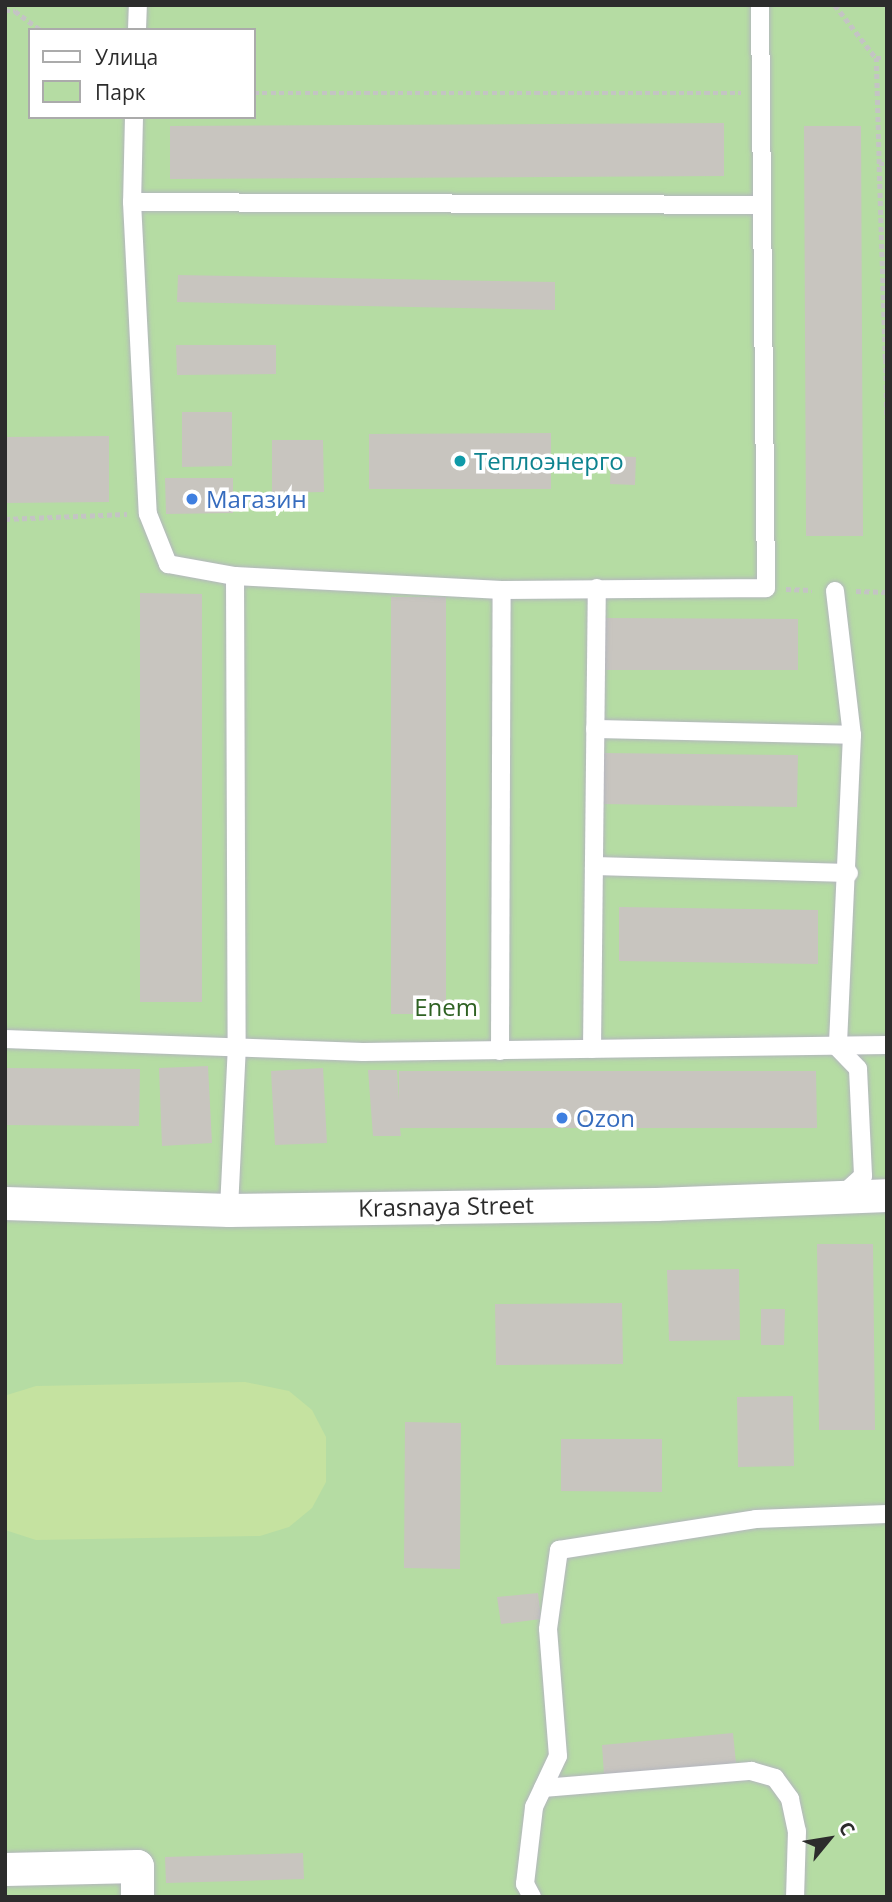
<!DOCTYPE html>
<html>
<head>
<meta charset="utf-8">
<style>
  body { margin:0 }
  #map { position:relative; width:892px; height:1902px; overflow:hidden; background:#ece7e0; font-family:"Open Sans",sans-serif }
  div>[style] { position:absolute }
  .green>* { inset:0; background:#b5dca3 }
  .pitch>* { inset:0; background:#c5e2a0 }
  .building>* { inset:0; background:#c8c5bf }
  .path>* { height:4.5px; margin-top:-2.25px; transform-origin:0; background:repeating-linear-gradient(90deg,#c4c4c4 0 5px,transparent 0 8.5px) }
  .roads { filter:drop-shadow(0 0 2px #b4b6be) drop-shadow(0 0 2px #b4b6be) }
  .lane>* { height:18px; margin:-9px; padding:0 9px; transform-origin:9px; border-radius:9px; background:#fff }
  .street>* { height:33px; margin:-16.5px; padding:0 16.5px; transform-origin:16.5px; border-radius:16.5px; background:#fff }
  .dots>* { width:19px; height:19px; translate:-50% -50%; box-sizing:border-box; border:4px solid #fff; border-radius:50% }
  span { translate:-50% -50%; white-space:nowrap; text-align:center; line-height:1.15; -webkit-text-stroke:7px #fff; paint-order:stroke }
  .culture-label { font-size:24px; color:#0d838f }
  .left { translate:0 -50%; text-align:left }
  .shop-label { font-size:24px; color:#366cbe }
  .park-label { font-size:24px; color:#2f6223 }
  .street-label { font-size:24px; color:#2c2c2c }
  .frame { position:absolute; inset:0; border:7px solid #2c2c2c; pointer-events:none }
  .legend { position:absolute; left:28px; top:28px; width:228px; height:91px; box-sizing:border-box; background:#fff; border:2px solid #ababab; margin:0; padding:9px 12px; list-style:none; font-size:21px; color:#2c2c2c }
  .legend li { display:flex; align-items:center; gap:14px; height:35px }
  .legend b { width:35px; border:2px solid #ababab }
  .north { position:absolute; left:794px; top:1804px; width:70px; height:70px; -webkit-text-stroke:5px #fff; paint-order:stroke; rotate:60deg; font-size:19px; font-weight:700; line-height:28px; text-align:center; color:#2c2c2c }
  .north::after { content:''; display:block; margin:auto; width:24px; height:32px; background:#2c2c2c; clip-path:polygon(50% 0,100% 100%,50% 72%,0 100%) }
</style>
</head>
<body>
<div id="map">
  <div class="green">
    <i style="clip-path:polygon(evenodd,5px 5px,887px 5px,887px 1897px,5px 1897px,5px 5px,30px 30px,254px 30px,254px 117px,30px 117px,30px 30px)"></i>
  </div>
  <div class="pitch">
    <i style="clip-path:polygon(245px 1382px,289px 1391px,312px 1410px,326px 1437px,326px 1482px,312px 1508px,289px 1527px,260px 1536px,36px 1540px,5px 1530px,7px 1395px,36px 1386px)"></i>
  </div>
  <div class="building">
    <i style="clip-path:polygon(724px 123px,724px 176px,170px 179px,170px 126px)"></i>
    <i style="clip-path:polygon(804px 126px,861px 126px,863px 536px,806px 536px)"></i>
    <i style="clip-path:polygon(178px 275px,555px 282px,555px 310px,177px 302px)"></i>
    <i style="clip-path:polygon(176px 345px,276px 345px,276px 374px,177px 375px)"></i>
    <i style="clip-path:polygon(182px 412px,232px 412px,232px 466px,182px 467px)"></i>
    <i style="clip-path:polygon(551px 433px,551px 489px,369px 489px,369px 434px)"></i>
    <i style="clip-path:polygon(109px 436px,109px 502px,5px 503px,5px 437px)"></i>
    <i style="clip-path:polygon(272px 440px,323px 440px,324px 492px,272px 493px)"></i>
    <i style="clip-path:polygon(611px 456px,636px 457px,635px 485px,610px 484px)"></i>
    <i style="clip-path:polygon(165px 478px,233px 478px,233px 513px,166px 514px)"></i>
    <i style="clip-path:polygon(140px 593px,202px 594px,202px 1002px,140px 1002px)"></i>
    <i style="clip-path:polygon(391px 597px,446px 597px,446px 1014px,391px 1014px)"></i>
    <i style="clip-path:polygon(604px 618px,798px 619px,798px 670px,604px 670px)"></i>
    <i style="clip-path:polygon(601px 753px,798px 755px,797px 807px,601px 804px)"></i>
    <i style="clip-path:polygon(619px 907px,818px 910px,818px 964px,619px 961px)"></i>
    <i style="clip-path:polygon(208px 1066px,212px 1143px,162px 1146px,159px 1068px)"></i>
    <i style="clip-path:polygon(5px 1068px,140px 1069px,139px 1126px,5px 1125px)"></i>
    <i style="clip-path:polygon(323px 1068px,327px 1143px,275px 1145px,271px 1071px)"></i>
    <i style="clip-path:polygon(368px 1070px,397px 1070px,399px 1101px,399px 1071px,816px 1071px,817px 1128px,400px 1128px,401px 1136px,373px 1136px)"></i>
    <i style="clip-path:polygon(817px 1244px,873px 1244px,875px 1430px,819px 1430px)"></i>
    <i style="clip-path:polygon(739px 1269px,740px 1340px,669px 1341px,667px 1270px)"></i>
    <i style="clip-path:polygon(622px 1303px,623px 1364px,496px 1365px,495px 1304px)"></i>
    <i style="clip-path:polygon(761px 1309px,785px 1309px,784px 1345px,761px 1345px)"></i>
    <i style="clip-path:polygon(793px 1396px,794px 1466px,738px 1467px,737px 1397px)"></i>
    <i style="clip-path:polygon(405px 1422px,461px 1423px,460px 1569px,404px 1568px)"></i>
    <i style="clip-path:polygon(561px 1439px,662px 1439px,662px 1492px,561px 1491px)"></i>
    <i style="clip-path:polygon(538px 1593px,541px 1619px,501px 1624px,497px 1597px)"></i>
    <i style="clip-path:polygon(733px 1733px,736px 1763px,604px 1775px,602px 1745px)"></i>
    <i style="clip-path:polygon(303px 1853px,304px 1879px,166px 1883px,165px 1857px)"></i>
  </div>
  <div class="path">
    <i style="left:835px;top:5px;width:67px;rotate:52.3deg"></i>
    <i style="left:5px;top:11px;width:10px"></i>
    <i style="left:15px;top:11px;width:31px;rotate:37deg"></i>
    <i style="left:254px;top:93px;width:487px"></i>
    <i style="left:879px;top:164px;width:106px;rotate:-91.6deg"></i>
    <i style="left:876px;top:58px;width:11px"></i>
    <i style="left:885px;top:359px;width:195px;rotate:-91.8deg"></i>
    <i style="left:879px;top:164px;width:8px"></i>
    <i style="left:886px;top:359px;width:61px;rotate:89.1deg"></i>
    <i style="left:5px;top:519px;width:122px;rotate:-2.3deg"></i>
    <i style="left:786px;top:589px;width:26px;rotate:2deg"></i>
    <i style="left:856px;top:591px;width:31px;rotate:2deg"></i>
  </div>
  <div class="roads">
    <div class="lane">
      <i style="left:137px;top:30px;width:25px;rotate:-88deg"></i>
      <i style="left:134px;top:117px;width:85px;rotate:91.3deg"></i>
      <i style="left:132px;top:202px;width:312px;rotate:87.1deg"></i>
      <i style="left:148px;top:514px;width:54px;rotate:68.2deg"></i>
      <i style="left:168px;top:564px;width:68px;rotate:10.2deg"></i>
      <i style="left:235px;top:576px;width:469px;rotate:89.8deg"></i>
      <i style="left:237px;top:1045px;width:165px;rotate:92.8deg"></i>
      <i style="left:132px;top:202px;width:630px;rotate:0.27deg"></i>
      <i style="left:235px;top:576px;width:267px;rotate:3deg"></i>
      <i style="left:502px;top:590px;width:264px;rotate:-0.4deg"></i>
      <i style="left:766px;top:588px;width:583px;rotate:-90.59deg"></i>
      <i style="left:835px;top:591px;width:145px;rotate:83.3deg"></i>
      <i style="left:852px;top:735px;width:313px;rotate:92.6deg"></i>
      <i style="left:838px;top:1048px;width:29px;rotate:46deg"></i>
      <i style="left:858px;top:1069px;width:107px;rotate:87.3deg"></i>
      <i style="left:863px;top:1176px;width:28px;rotate:138deg"></i>
      <i style="left:595px;top:729px;width:257px;rotate:1.3deg"></i>
      <i style="left:594px;top:866px;width:255px;rotate:1.6deg"></i>
      <i style="left:5px;top:1039px;width:358px;rotate:2.1deg"></i>
      <i style="left:363px;top:1052px;width:524px;rotate:-0.77deg"></i>
      <i style="left:592px;top:1049px;width:461px;rotate:-89.4deg"></i>
      <i style="left:500px;top:1051px;width:461px;rotate:-89.8deg"></i>
      <i style="left:543px;top:1788px;width:209px;rotate:-4.7deg"></i>
      <i style="left:751px;top:1771px;width:25px;rotate:16deg"></i>
      <i style="left:775px;top:1778px;width:26px;rotate:54deg"></i>
      <i style="left:790px;top:1799px;width:33px;rotate:78deg"></i>
      <i style="left:797px;top:1831px;width:66px;rotate:91.7deg"></i>
      <i style="left:532px;top:1897px;width:15px;rotate:-118deg"></i>
      <i style="left:525px;top:1884px;width:78px;rotate:-83.3deg"></i>
      <i style="left:534px;top:1807px;width:56px;rotate:-64.8deg"></i>
      <i style="left:558px;top:1756px;width:127px;rotate:-94.5deg"></i>
      <i style="left:548px;top:1629px;width:80px;rotate:-82.1deg"></i>
      <i style="left:559px;top:1550px;width:199px;rotate:-8.9deg"></i>
      <i style="left:756px;top:1519px;width:131px;rotate:-2.2deg"></i>
    </div>
    <div class="street">
      <i style="left:5px;top:1203px;width:224px;rotate:1.8deg"></i>
      <i style="left:229px;top:1210px;width:427px;rotate:-0.8deg"></i>
      <i style="left:656px;top:1204px;width:231px;rotate:-2.2deg"></i>
      <i style="left:5px;top:1869px;width:132px;rotate:-1.3deg"></i>
      <i style="left:137px;top:1866px;width:31px;rotate:90deg"></i>
    </div>
  </div>
  <div class="dots">
    <i style="left:460px;top:461px;background:#0f9aa8"></i>
    <i style="left:192px;top:499px;background:#3f7fe0"></i>
    <i style="left:562px;top:1118px;background:#3f7fe0"></i>
  </div>
  <div class="culture-label">
    <span class="left" style="left:474px;top:461px">Теплоэнерго</span>
  </div>
  <div class="shop-label">
    <span class="left" style="left:206px;top:499px">Магазин</span>
    <span class="left" style="left:576px;top:1118px">Ozon</span>
  </div>
  <div class="park-label">
    <span style="left:446px;top:1007px">Enem</span>
  </div>
  <div class="street-label">
    <span style="left:446px;top:1206px;rotate:-1deg">Krasnaya Street</span>
  </div>
  <div class="frame"></div>
  <ul class="legend">
  <li><b style="height:9px;background:#fff"></b>Улица</li>
  <li><b style="height:19px;background:#b5dca3"></b>Парк</li>
  </ul>
  <div class="north">С</div>
</div>
</body>
</html>
